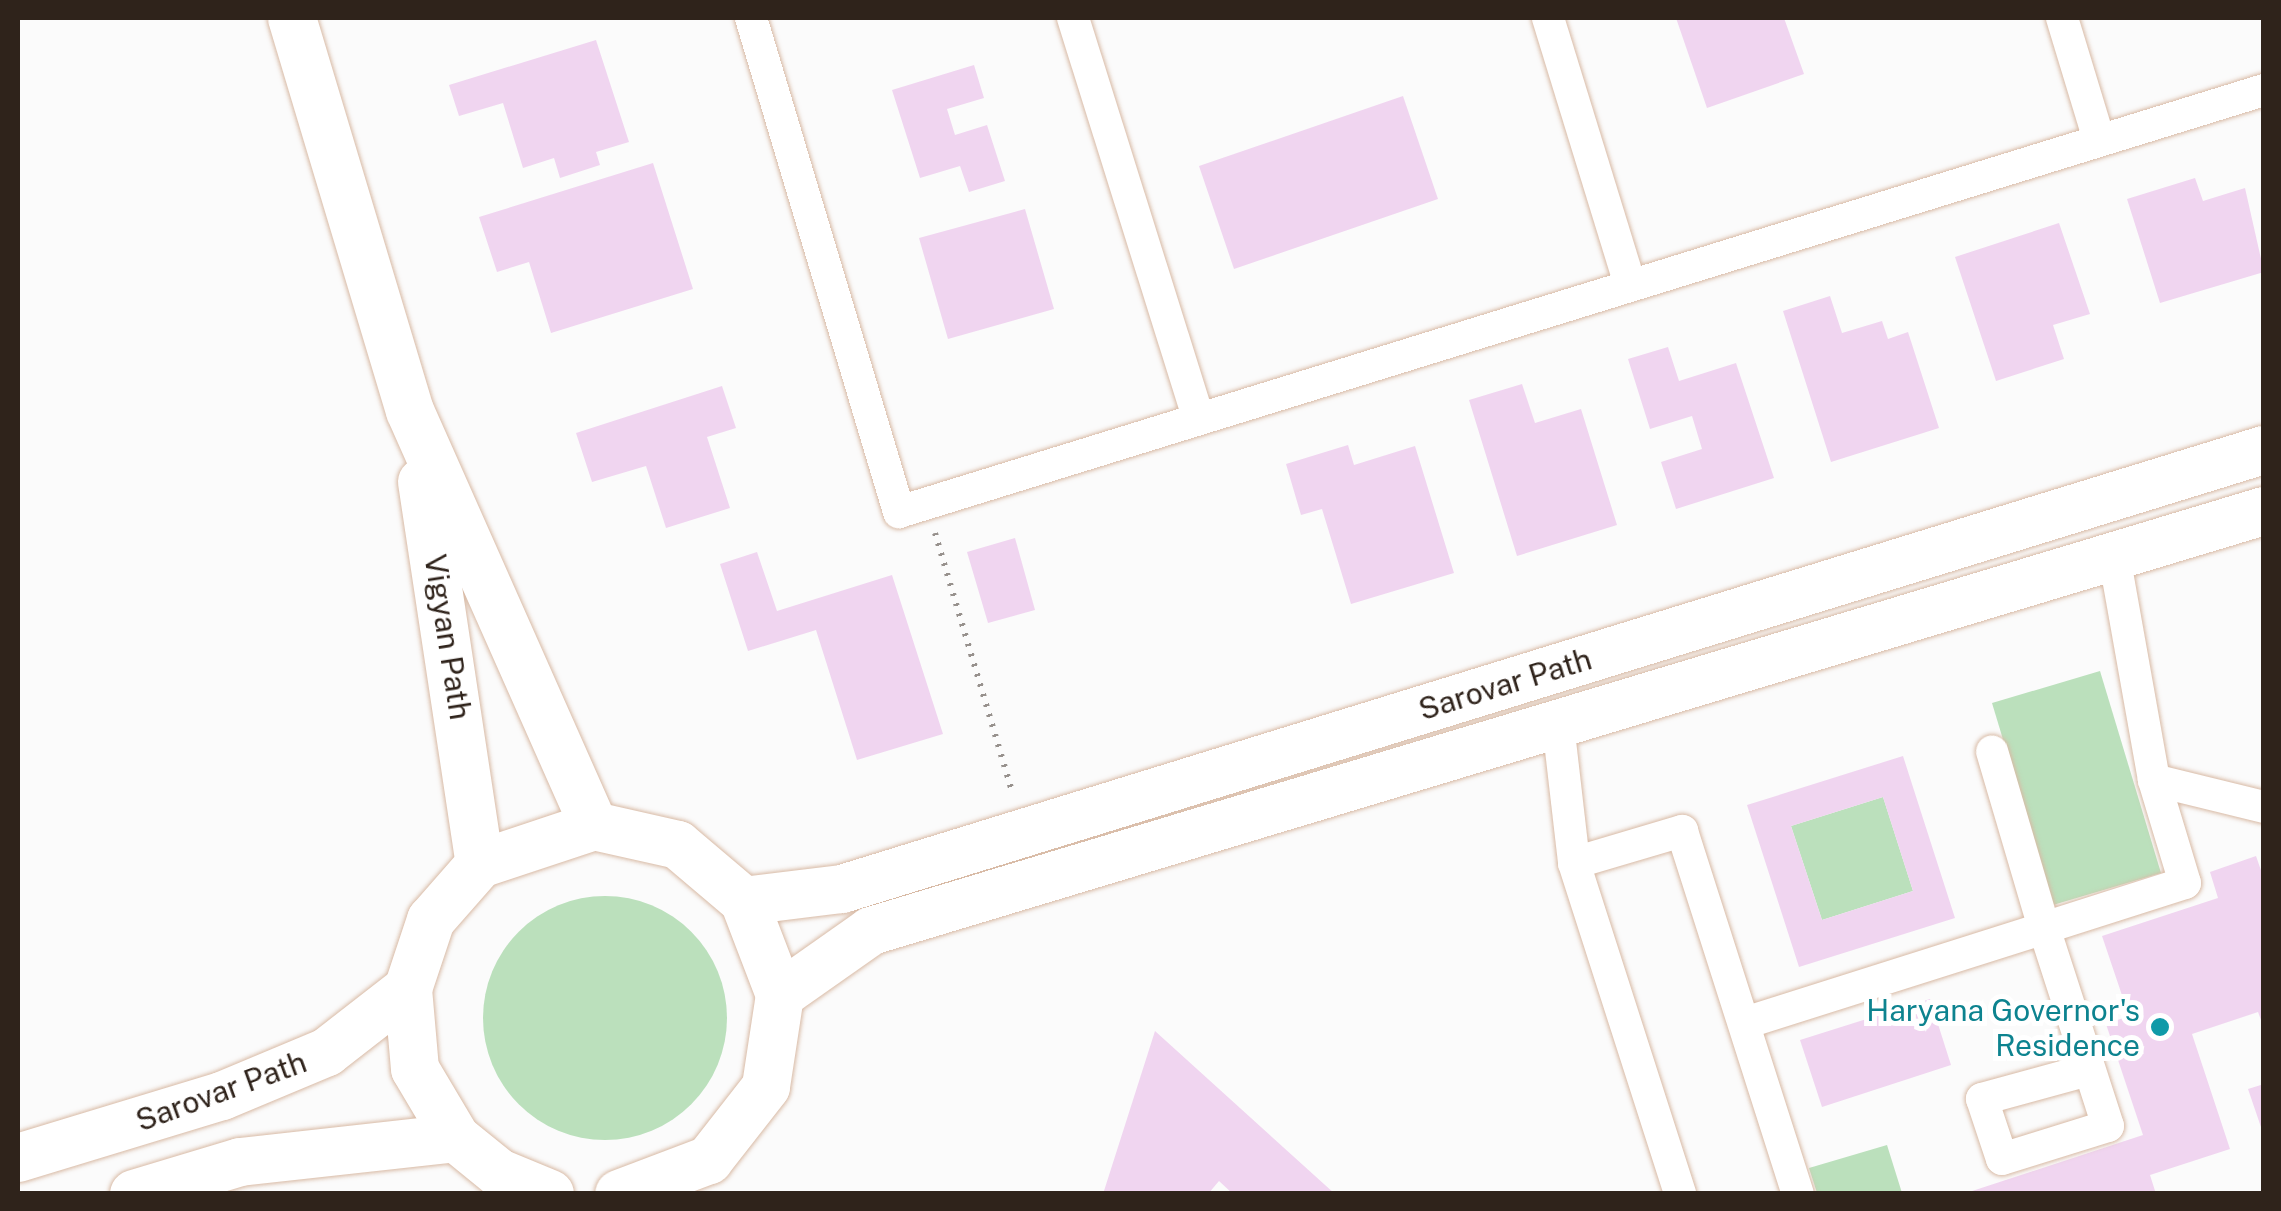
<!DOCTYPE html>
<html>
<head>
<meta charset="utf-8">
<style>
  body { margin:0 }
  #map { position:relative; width:2281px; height:1211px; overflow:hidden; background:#fbfbfb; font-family:"Public Sans",sans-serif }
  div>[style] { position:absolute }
  .green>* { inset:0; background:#bbe0bc }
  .round { border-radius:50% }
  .building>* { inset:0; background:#f0d5f0 }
  .path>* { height:6px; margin-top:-3px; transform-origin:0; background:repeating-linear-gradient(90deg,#97918d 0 2.5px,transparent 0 10.5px) }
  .roads { filter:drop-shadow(0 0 2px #d8baa5) drop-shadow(0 0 2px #d8baa5) }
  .street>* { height:32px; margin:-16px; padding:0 16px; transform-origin:16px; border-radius:16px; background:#fff }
  .secondary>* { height:48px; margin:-24px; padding:0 24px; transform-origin:24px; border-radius:24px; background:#fff }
  .dots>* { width:28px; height:28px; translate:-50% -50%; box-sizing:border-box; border:5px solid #fff; border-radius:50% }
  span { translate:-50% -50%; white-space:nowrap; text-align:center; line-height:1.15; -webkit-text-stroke:10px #fff; paint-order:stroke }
  .street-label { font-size:30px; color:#2f231b }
  .culture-label { font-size:30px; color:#0d838f }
  .right { translate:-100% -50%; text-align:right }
  .frame { position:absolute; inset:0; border:20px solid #2f231b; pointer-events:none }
</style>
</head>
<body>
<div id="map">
  <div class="green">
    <i style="clip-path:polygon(2100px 671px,2161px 873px,2053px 905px,1992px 703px)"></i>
    <i style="clip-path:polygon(1883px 797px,1913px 891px,1822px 920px,1791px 826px)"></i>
    <i class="round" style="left:483px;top:896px;width:244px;height:244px"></i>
    <i style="clip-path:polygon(1887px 1145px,1902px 1193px,1817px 1193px,1809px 1168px)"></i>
  </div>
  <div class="building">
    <i style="clip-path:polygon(1676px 18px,1784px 18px,1804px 74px,1707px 108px)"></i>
    <i style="clip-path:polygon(596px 40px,629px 142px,596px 152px,600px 165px,560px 178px,554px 158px,523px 168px,503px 103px,459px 116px,449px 85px)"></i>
    <i style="clip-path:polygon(974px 65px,984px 98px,947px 109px,955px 135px,987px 125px,1005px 181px,969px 192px,960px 166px,920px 178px,892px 90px)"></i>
    <i style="clip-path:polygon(1403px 96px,1438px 199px,1234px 269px,1199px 166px)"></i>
    <i style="clip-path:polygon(653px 163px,693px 289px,551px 333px,529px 262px,497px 272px,479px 217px)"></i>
    <i style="clip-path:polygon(2195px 178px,2203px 201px,2245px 188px,2264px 272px,2160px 303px,2127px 199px)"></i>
    <i style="clip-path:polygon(1025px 209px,1054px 309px,948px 339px,919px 238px)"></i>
    <i style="clip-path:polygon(2059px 223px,2090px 314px,2053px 325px,2064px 359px,1996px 381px,1955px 257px)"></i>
    <i style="clip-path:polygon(1830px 296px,1842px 333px,1882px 321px,1888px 339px,1908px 332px,1939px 428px,1831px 462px,1783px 311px)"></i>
    <i style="clip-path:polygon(1668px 347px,1679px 381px,1736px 363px,1774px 478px,1676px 509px,1661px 462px,1702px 449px,1692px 416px,1650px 429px,1628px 359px)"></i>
    <i style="clip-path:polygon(1522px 384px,1535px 423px,1581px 409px,1617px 525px,1517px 556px,1469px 400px)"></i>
    <i style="clip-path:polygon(722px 386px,736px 428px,707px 437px,730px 508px,666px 528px,646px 466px,592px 482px,576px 433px)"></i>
    <i style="clip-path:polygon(1348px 445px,1354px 465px,1415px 446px,1454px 573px,1351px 604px,1322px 509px,1301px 515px,1286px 464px)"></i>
    <i style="clip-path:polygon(1015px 538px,1035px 610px,988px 623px,967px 552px)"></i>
    <i style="clip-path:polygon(757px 552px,777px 611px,892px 575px,943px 734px,857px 760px,816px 630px,748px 651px,720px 564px)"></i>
    <i style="clip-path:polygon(evenodd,1903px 756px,1955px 918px,1799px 967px,1747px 805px,1903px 756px,1883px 797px,1913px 891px,1822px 920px,1791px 826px,1883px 797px)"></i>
    <i style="clip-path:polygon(2256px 856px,2264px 879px,2264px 1028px,2258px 1012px,2192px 1034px,2230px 1149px,2150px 1175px,2156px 1194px,1963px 1194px,2143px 1135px,2106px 1024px,2129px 1016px,2102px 936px,2218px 898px,2210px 872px)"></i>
    <i style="clip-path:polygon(1930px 999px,1951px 1065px,1822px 1107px,1800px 1040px)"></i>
    <i style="clip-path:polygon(1155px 1031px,1335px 1194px,1233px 1194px,1219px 1181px,1208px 1194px,1103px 1194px)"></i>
    <i style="clip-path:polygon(2264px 1084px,2264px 1133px,2263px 1133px,2248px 1089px)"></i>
  </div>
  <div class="path">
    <i style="left:935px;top:533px;width:272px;rotate:73.4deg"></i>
  </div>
  <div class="roads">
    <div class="street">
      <i style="left:751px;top:18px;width:516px;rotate:73.32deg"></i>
      <i style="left:899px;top:512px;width:1429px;rotate:-17.18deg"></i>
      <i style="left:1073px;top:18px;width:420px;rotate:72.6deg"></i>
      <i style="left:1548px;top:18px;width:279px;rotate:72.9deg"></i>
      <i style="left:2062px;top:18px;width:127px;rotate:73.1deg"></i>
      <i style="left:1558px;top:724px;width:140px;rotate:83.4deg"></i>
      <i style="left:1574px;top:863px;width:348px;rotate:72.2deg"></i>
      <i style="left:2154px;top:780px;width:113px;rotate:13.8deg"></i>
      <i style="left:1574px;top:863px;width:113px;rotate:-16.5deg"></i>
      <i style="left:1682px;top:831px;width:381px;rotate:72.3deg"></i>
      <i style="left:1745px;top:1023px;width:314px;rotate:-17.6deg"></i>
      <i style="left:2044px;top:928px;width:184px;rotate:-106.4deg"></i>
      <i style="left:2088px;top:1070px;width:110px;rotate:164.7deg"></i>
      <i style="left:1982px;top:1099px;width:63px;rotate:71.6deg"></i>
      <i style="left:2002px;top:1159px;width:111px;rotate:-17.3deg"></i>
      <i style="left:2108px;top:1126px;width:208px;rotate:-107.9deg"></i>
      <i style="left:2044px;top:928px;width:148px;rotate:-17.7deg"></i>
      <i style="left:2185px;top:883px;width:108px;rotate:-106.8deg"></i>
      <i style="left:2154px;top:780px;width:228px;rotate:-100.1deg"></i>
    </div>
    <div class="secondary">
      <i style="left:292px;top:18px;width:410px;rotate:73.3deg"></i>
      <i style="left:410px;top:411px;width:454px;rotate:66.1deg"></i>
      <i style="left:422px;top:482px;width:386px;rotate:81.4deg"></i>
      <i style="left:744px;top:901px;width:99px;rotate:-7deg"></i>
      <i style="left:842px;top:889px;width:1488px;rotate:-17.16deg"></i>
      <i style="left:780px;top:995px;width:111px;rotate:-35.1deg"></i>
      <i style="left:871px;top:931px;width:1455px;rotate:-16.78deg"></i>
      <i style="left:18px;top:1158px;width:213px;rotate:-16.9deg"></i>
      <i style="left:222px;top:1096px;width:114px;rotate:-22.7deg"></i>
      <i style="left:327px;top:1052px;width:103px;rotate:-37.9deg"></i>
      <i style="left:134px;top:1194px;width:111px;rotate:-16.8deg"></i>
      <i style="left:240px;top:1162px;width:217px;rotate:-6.3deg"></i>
      <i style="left:550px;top:1194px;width:55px;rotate:-157.6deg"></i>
      <i style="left:499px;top:1173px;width:55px;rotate:-140.9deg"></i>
      <i style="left:456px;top:1138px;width:80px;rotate:-120.7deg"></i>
      <i style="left:415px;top:1069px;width:80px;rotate:-95deg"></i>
      <i style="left:408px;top:989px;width:73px;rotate:-71.6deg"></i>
      <i style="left:431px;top:920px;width:74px;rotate:-48.8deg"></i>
      <i style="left:480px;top:864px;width:120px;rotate:-18.4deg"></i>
      <i style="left:594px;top:826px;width:86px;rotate:12.7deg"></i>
      <i style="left:678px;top:845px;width:87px;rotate:40.3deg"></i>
      <i style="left:744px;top:901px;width:101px;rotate:69deg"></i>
      <i style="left:780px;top:995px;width:93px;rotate:98.7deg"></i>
      <i style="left:766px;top:1087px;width:93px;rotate:128deg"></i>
      <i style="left:709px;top:1160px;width:96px;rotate:159.3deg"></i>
    </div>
  </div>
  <div class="dots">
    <i style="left:2160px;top:1027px;background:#0f9aa8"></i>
  </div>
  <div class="street-label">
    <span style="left:448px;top:637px;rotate:81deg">Vigyan Path</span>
    <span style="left:1505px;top:684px;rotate:-17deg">Sarovar Path</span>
    <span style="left:221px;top:1091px;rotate:-20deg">Sarovar Path</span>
  </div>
  <div class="culture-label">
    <span class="right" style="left:2140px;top:1027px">Haryana Governor's<br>Residence</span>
  </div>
  <div class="frame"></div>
</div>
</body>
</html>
